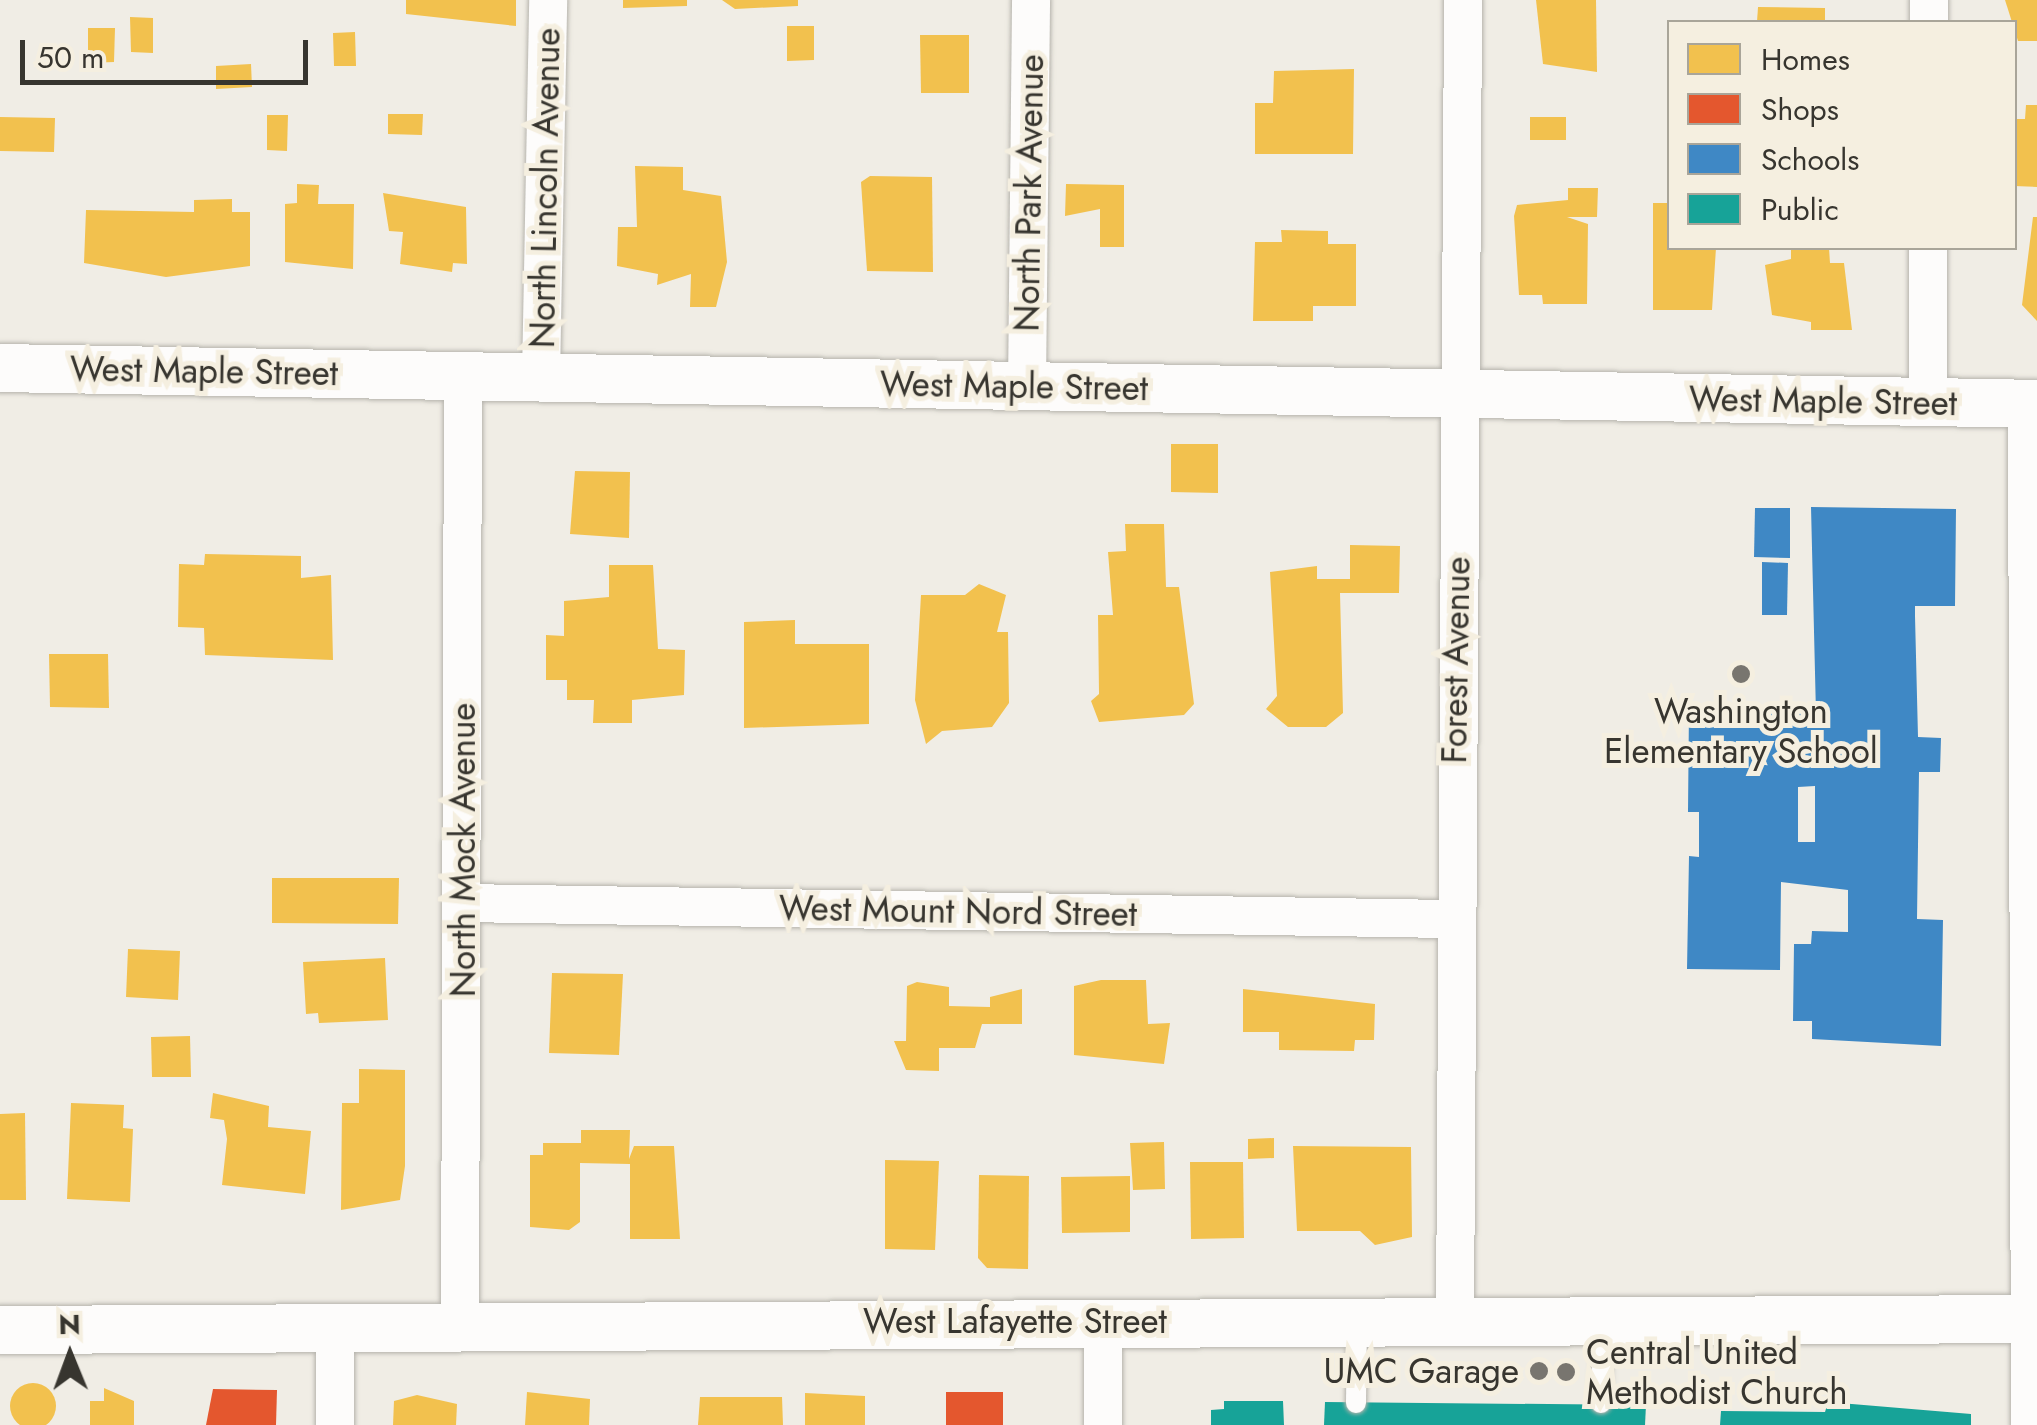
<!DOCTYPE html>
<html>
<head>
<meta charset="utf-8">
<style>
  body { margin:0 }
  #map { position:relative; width:2037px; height:1425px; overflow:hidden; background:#f0ede5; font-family:Jost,sans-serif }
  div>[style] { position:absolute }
  .homes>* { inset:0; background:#f2c14e }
  .round { border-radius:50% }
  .shops>* { inset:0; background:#e4572e }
  .schools>* { inset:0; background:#3f88c5 }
  .public>* { inset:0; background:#17a398 }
  .roads { filter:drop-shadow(0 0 2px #b6b4ad) drop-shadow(0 0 2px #b6b4ad) }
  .service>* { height:20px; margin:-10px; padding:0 10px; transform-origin:10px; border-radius:10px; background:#fdfcfb }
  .minor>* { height:38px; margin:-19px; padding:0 19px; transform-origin:19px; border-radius:19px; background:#fdfcfb }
  .tertiary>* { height:48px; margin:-24px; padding:0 24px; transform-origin:24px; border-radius:24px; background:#fdfcfb }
  .dots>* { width:28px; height:28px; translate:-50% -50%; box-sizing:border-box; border:5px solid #f5efe0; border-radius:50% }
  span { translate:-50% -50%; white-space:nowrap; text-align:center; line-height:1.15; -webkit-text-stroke:10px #f5efe0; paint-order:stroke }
  .street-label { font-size:35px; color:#37352f }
  .poi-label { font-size:35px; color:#37352f }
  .left { translate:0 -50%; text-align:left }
  .right { translate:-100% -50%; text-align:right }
  .legend { position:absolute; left:1667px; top:20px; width:350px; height:230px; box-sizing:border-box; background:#f5efe0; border:2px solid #a9a599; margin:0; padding:12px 18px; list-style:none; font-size:30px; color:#37352f }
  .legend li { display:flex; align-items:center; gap:20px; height:50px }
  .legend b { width:50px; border:2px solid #a9a599 }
  .north { position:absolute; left:20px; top:1305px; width:100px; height:100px; -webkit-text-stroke:8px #f5efe0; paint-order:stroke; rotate:359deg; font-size:28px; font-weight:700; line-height:40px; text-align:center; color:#37352f }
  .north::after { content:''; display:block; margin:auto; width:35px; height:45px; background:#37352f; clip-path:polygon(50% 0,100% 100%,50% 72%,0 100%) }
  .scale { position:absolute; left:20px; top:40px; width:288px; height:45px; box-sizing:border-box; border:5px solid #37352f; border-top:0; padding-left:12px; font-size:30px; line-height:35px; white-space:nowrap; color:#37352f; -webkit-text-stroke:8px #f5efe0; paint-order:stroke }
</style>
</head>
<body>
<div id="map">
  <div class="homes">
    <i style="clip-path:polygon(406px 0,516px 0,516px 26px,406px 14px)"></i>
    <i style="clip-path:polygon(623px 0,687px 0,687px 6px,623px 8px)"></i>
    <i style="clip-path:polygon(722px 0,798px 0,798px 6px,735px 9px)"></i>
    <i style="clip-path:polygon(1536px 0,1596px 0,1597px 72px,1543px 64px)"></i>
    <i style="clip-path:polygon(2005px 0,2037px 0,2037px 41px,2018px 41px)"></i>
    <i style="clip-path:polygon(1758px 7px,1825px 8px,1825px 22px,1757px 22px)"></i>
    <i style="clip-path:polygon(130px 17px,153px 18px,153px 53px,131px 52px)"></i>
    <i style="clip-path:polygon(787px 26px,814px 26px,814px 60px,787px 61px)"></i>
    <i style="clip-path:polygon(88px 28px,115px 28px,114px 62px,88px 63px)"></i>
    <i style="clip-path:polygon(355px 32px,356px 66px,334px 66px,333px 33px)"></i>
    <i style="clip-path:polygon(920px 35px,969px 35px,969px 93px,921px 93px)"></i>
    <i style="clip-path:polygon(251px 64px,252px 87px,216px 89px,216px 66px)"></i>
    <i style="clip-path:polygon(1354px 69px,1353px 154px,1255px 154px,1255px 103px,1273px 103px,1274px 71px)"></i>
    <i style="clip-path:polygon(2026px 105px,2037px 105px,2037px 187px,2014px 186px,2014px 119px,2025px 119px)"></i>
    <i style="clip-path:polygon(388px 114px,423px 114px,422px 135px,388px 134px)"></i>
    <i style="clip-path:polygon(267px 115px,288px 115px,287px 151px,267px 150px)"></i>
    <i style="clip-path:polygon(0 117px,55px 118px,54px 152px,0 151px)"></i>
    <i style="clip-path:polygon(1530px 117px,1566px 117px,1566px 140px,1530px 140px)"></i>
    <i style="clip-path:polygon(635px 166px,683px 167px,683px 190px,721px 196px,727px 262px,716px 307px,690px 307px,691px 274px,657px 285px,658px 274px,617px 266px,618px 227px,637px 227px)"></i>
    <i style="clip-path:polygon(870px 176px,932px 177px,933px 272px,867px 271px,861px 182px)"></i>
    <i style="clip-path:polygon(297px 184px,319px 185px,318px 204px,354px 204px,353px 269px,285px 262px,285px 204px,297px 203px)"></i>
    <i style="clip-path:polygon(1066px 184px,1124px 185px,1124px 247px,1100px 247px,1100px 209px,1065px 216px)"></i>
    <i style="clip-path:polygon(1568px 188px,1598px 188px,1597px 217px,1567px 217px,1588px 224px,1587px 304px,1543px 304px,1542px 295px,1519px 295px,1514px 216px,1517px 205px,1568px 200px)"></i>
    <i style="clip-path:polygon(383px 193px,466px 207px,467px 264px,453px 263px,452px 272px,400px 264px,403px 232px,389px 231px)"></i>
    <i style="clip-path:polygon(232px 199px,232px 212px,250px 212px,250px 266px,166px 277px,84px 263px,86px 210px,194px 212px,194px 200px)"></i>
    <i style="clip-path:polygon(1653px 203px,1670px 203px,1670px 248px,1716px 248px,1712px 310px,1653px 310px)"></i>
    <i style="clip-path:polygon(2033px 217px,2037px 217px,2037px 321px,2022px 305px)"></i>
    <i style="clip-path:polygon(1281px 230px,1328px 231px,1328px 244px,1356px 244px,1356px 306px,1313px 306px,1313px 321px,1253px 321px,1255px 242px,1282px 242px)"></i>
    <i style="clip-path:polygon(1791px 248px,1829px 248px,1830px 263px,1844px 263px,1852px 330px,1811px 330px,1811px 322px,1772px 315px,1765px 265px,1791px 259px)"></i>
    <i style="clip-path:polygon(1171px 444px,1218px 444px,1218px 493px,1171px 492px)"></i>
    <i style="clip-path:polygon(575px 471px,630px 472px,629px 538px,570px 534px)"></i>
    <i style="clip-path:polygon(1125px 524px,1164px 524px,1166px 587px,1179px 587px,1194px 704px,1184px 715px,1099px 722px,1091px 701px,1099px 694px,1098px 615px,1113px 615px,1108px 552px,1126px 551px)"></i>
    <i style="clip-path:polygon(1350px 545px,1400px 546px,1399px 593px,1340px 593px,1343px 713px,1326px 727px,1288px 727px,1266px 709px,1277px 696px,1270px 572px,1317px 566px,1317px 579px,1350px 579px)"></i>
    <i style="clip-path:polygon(205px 554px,301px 556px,301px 578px,331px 575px,333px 660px,205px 655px,204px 628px,178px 627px,179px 564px,204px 565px)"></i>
    <i style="clip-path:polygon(609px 565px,653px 565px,658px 649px,685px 650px,684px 695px,632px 700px,632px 723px,593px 723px,594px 700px,567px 700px,567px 680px,546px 680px,546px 635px,564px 636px,564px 601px,609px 597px)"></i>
    <i style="clip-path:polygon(979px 584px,1006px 595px,997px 632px,1008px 632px,1009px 703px,992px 727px,942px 731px,926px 744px,915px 700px,921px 595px,965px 595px)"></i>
    <i style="clip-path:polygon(795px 620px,795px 644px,869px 644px,869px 724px,744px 728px,744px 622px)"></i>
    <i style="clip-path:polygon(49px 654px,108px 654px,109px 708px,50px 707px)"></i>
    <i style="clip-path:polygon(272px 878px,399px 878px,398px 924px,272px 923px)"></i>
    <i style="clip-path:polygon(128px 949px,180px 951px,178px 1000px,126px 997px)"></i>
    <i style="clip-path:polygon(385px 958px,388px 1020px,319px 1023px,318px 1013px,306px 1014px,303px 962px)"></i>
    <i style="clip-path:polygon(552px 973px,623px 974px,619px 1055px,549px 1053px)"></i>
    <i style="clip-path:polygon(1101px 980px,1146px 980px,1148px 1024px,1170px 1023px,1164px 1064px,1074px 1055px,1074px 986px)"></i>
    <i style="clip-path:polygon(917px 982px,949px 987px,949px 1006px,990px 1007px,990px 997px,1022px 989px,1022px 1024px,982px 1024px,975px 1048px,939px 1048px,939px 1071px,906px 1070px,894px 1041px,906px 1041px,907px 986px)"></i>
    <i style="clip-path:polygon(1243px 989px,1375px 1004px,1374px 1040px,1355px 1040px,1354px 1051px,1279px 1050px,1279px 1032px,1243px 1032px)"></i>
    <i style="clip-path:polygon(190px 1036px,191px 1077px,152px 1077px,151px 1037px)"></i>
    <i style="clip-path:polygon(359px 1069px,405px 1070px,405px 1166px,400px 1200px,341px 1210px,342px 1103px,359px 1103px)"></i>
    <i style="clip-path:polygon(213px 1093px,269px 1106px,268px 1127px,311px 1131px,305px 1194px,222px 1185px,227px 1139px,224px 1120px,210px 1118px)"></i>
    <i style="clip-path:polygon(71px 1103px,124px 1105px,123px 1128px,133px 1129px,130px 1202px,67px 1199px)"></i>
    <i style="clip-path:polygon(25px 1113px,26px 1200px,0 1200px,0 1114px)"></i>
    <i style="clip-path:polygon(581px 1130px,630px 1130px,629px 1159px,634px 1146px,674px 1146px,680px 1239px,630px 1239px,630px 1164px,580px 1163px,580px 1222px,569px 1230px,530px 1227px,530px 1155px,543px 1155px,543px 1143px,581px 1143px)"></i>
    <i style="clip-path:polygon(1274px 1138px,1274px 1158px,1248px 1159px,1248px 1139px)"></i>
    <i style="clip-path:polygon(1164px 1142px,1165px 1189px,1133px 1190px,1130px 1143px)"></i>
    <i style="clip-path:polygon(1293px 1146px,1411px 1147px,1412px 1237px,1375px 1245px,1360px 1231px,1297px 1231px)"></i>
    <i style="clip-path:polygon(885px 1160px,939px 1161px,935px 1250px,885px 1249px)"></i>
    <i style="clip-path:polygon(1190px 1162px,1243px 1162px,1244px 1238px,1191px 1239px)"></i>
    <i style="clip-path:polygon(979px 1175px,1029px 1176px,1028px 1269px,987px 1268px,978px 1258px)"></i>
    <i style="clip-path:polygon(1130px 1176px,1130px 1232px,1062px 1233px,1061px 1177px)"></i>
    <i class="round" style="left:10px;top:1383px;width:46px;height:46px"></i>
    <i style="clip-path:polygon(104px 1388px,134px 1401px,134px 1425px,90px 1425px,90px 1401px,104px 1401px)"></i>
    <i style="clip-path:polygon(527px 1392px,590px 1399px,589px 1425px,525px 1425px)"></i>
    <i style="clip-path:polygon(805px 1393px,865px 1396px,865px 1425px,805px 1425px)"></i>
    <i style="clip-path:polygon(417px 1395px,457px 1404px,456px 1425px,393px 1425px,394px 1401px)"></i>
    <i style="clip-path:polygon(700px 1397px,782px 1397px,783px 1425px,698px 1425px)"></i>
  </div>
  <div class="shops">
    <i style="clip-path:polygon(213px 1389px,277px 1390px,276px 1425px,206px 1425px)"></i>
    <i style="clip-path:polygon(946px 1392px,1003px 1392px,1003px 1425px,946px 1425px)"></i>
  </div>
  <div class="schools">
    <i style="clip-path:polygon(evenodd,1811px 507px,1956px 509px,1955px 606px,1915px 606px,1915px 616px,1918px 737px,1941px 738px,1940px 772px,1919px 772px,1917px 919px,1943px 920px,1941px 1046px,1812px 1039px,1812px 1021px,1793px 1021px,1794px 944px,1811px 944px,1812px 931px,1848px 932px,1848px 890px,1781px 882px,1780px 970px,1687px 969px,1689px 856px,1699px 857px,1699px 812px,1688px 812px,1689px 707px,1816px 714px,1811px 507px,1815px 786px,1815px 842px,1798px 842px,1798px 787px,1815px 786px)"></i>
    <i style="clip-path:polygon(1755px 508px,1790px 508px,1790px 558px,1754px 557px)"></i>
    <i style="clip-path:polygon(1762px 562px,1788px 563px,1787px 615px,1762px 615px)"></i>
  </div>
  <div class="public">
    <i style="clip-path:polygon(1224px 1401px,1283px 1401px,1284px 1425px,1211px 1425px,1211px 1410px,1224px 1409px)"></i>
    <i style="clip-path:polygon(1325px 1402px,1646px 1405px,1645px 1425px,1324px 1425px)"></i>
    <i style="clip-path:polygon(1828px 1402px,1971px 1414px,1971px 1425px,1720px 1425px,1721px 1411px,1825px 1412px)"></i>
  </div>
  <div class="roads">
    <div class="service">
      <i style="left:1356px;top:1403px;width:83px;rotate:-89.3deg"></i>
      <i style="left:1601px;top:1403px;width:82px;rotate:-88.6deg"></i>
    </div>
    <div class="minor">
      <i style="left:1929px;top:22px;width:22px;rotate:-90deg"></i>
      <i style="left:541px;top:376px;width:376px;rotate:-88.9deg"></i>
      <i style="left:1027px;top:387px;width:387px;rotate:-89.4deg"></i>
      <i style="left:1928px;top:402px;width:154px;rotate:-90deg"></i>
      <i style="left:2027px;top:404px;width:1021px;rotate:89.83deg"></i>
      <i style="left:463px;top:903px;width:990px;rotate:0.93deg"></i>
      <i style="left:1103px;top:1319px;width:106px;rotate:90deg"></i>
      <i style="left:1455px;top:1319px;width:1319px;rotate:-89.65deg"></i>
      <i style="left:460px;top:1326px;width:952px;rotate:-89.82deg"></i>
      <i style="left:335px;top:1327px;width:98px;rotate:90deg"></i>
    </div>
    <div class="tertiary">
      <i style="left:0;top:368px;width:2037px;rotate:1.01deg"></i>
      <i style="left:0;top:1330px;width:2037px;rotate:-0.31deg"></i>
    </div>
  </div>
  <div class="dots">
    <i style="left:1741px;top:674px;background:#78756f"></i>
    <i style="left:1539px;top:1371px;background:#78756f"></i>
    <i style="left:1566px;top:1372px;background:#78756f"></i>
  </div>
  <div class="street-label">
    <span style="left:545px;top:188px;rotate:-89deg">North Lincoln Avenue</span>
    <span style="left:1029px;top:193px;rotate:-89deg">North Park Avenue</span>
    <span style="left:204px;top:371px;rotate:1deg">West Maple Street</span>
    <span style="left:1014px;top:386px;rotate:1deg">West Maple Street</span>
    <span style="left:1823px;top:401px;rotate:1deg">West Maple Street</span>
    <span style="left:1456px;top:660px;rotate:-89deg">Forest Avenue</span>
    <span style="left:463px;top:850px;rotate:-90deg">North Mock Avenue</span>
    <span style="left:958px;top:911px;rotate:1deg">West Mount Nord Street</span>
    <span style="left:1015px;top:1321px">West Lafayette Street</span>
  </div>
  <div class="poi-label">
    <span style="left:1741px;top:731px">Washington<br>Elementary School</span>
    <span class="left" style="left:1586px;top:1372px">Central United<br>Methodist Church</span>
    <span class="right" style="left:1519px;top:1371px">UMC Garage</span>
  </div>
  <ul class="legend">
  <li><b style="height:28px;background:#f2c14e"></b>Homes</li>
  <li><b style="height:28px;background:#e4572e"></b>Shops</li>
  <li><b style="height:28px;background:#3f88c5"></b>Schools</li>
  <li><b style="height:28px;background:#17a398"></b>Public</li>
  </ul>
  <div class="north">N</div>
  <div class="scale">50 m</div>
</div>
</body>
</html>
